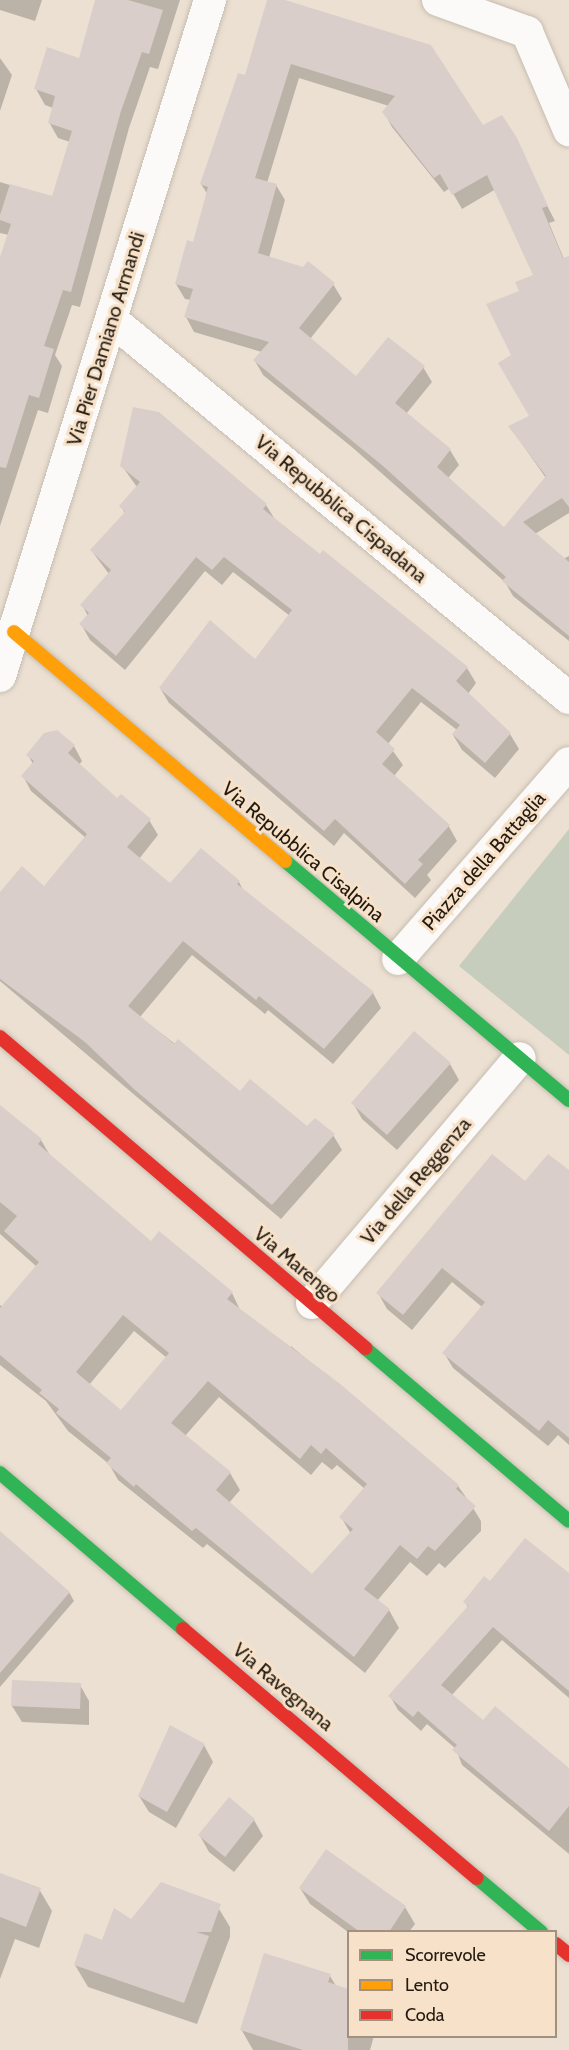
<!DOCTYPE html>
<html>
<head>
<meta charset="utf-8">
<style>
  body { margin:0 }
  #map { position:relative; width:569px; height:2050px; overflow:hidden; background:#ece0d2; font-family:Cabin,sans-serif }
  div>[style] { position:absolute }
  .green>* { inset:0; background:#c7cdbc }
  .shadow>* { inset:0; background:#0003 }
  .building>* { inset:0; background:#d9ceca }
  .roads { filter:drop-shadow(0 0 2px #c6bdb1) drop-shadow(0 0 2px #c6bdb1) }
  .street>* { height:32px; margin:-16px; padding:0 16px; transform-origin:16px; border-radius:16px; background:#fcfaf8 }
  .fast>* { height:14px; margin:-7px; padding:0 7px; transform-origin:7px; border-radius:7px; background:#30b455 }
  .slow>* { height:14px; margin:-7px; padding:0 7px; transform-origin:7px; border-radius:7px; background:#ff9f0a }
  .jam>* { height:14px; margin:-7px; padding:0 7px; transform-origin:7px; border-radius:7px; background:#e5322d }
  span { translate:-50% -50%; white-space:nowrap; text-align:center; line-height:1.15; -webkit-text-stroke:6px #f7e1c8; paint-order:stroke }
  .street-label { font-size:20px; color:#221a11 }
  .legend { position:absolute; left:347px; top:1930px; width:210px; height:108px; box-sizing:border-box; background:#f7e1c8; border:2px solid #a2917f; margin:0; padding:8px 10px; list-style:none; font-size:18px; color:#221a11 }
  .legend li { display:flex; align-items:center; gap:12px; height:30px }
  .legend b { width:30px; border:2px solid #a2917f }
</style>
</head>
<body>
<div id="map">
  <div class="green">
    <i style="clip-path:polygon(569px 829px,569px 1055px,459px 966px)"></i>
  </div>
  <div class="shadow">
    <i style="clip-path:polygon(0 0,42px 0,35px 21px,0 10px)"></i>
    <i style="clip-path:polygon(99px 0,180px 0,158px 69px,150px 67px,129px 128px,80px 307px,72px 305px,55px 355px,62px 366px,48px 413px,38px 410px,0 526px,0 263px,9px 235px,0 233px,0 182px,53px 198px,70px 142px,58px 138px,49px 122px,53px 108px,45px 105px,36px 89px,80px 60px)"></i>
    <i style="clip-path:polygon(evenodd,269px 0,280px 0,483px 127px,509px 131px,555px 221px,549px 223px,564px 259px,569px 257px,569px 513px,535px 534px,563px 559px,569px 556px,569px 641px,513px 596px,505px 582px,353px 448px,263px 375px,255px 361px,262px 352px,194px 332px,186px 317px,191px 300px,185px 299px,176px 284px,194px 244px,208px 195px,201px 184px,246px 77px,269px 0,299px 78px,389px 106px,384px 112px,392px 127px,444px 192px,450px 188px,462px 209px,496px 189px,535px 276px,521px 291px,513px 356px,531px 417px,510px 427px,546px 478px,504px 529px,448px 478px,459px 465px,450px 450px,406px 414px,432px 382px,423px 367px,356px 379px,310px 339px,342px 299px,333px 284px,269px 258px,285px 200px,276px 185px,267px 183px,299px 78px)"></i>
    <i style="clip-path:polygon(0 58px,12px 75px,0 111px)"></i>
    <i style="clip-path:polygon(122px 466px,266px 505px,276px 521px,467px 668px,476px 683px,468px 694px,510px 734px,519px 749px,495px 778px,462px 750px,453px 735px,457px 730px,421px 702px,388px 744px,403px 765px,394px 776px,448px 825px,457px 841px,427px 875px,431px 880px,415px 898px,344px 833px,334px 846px,169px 703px,160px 688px,255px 661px,290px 616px,233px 572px,222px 585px,205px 571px,125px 670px,90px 640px,81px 624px,88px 616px,82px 605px,109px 574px,91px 550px,125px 514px,121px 506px,137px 487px)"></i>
    <i style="clip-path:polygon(74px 746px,82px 761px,79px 765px,117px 800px,149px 820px,158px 835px,139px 859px,170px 885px,239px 882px,243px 890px,373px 993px,381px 1008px,333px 1064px,268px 1010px,265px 1014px,192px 955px,140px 1017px,240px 1094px,307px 1128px,333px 1135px,342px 1150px,281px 1219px,0 981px,0 894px,44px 888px,86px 838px,31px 791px,23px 776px,33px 764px,28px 755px)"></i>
    <i style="clip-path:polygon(450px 1064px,459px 1080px,397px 1150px,362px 1119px,353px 1103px)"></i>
    <i style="clip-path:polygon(evenodd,0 1117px,41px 1140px,51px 1157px,151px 1243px,232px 1293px,241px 1312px,289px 1349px,291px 1346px,458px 1486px,470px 1503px,481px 1521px,481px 1531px,445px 1568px,439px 1563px,427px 1576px,410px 1562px,377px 1601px,389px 1610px,399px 1628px,365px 1673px,207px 1544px,203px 1548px,118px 1480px,109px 1464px,68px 1431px,46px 1401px,0 1365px,0 1305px,3px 1307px,37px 1267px,0 1234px,0 1117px,134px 1331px,167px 1358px,122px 1412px,89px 1385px,134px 1331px,0 1117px,219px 1397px,311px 1475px,322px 1462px,332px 1470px,337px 1465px,365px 1489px,341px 1517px,351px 1534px,312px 1576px,229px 1503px,240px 1490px,230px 1473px,185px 1436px,219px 1397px)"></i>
    <i style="clip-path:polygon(569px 1172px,569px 1445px,558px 1435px,548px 1446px,453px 1368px,444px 1353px,482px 1307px,452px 1282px,412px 1330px,387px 1309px,378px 1293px,525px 1183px)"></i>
    <i style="clip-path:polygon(0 1553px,69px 1592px,74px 1601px,0 1687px)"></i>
    <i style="clip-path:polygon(569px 1579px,569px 1698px,502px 1640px,451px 1696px,483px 1722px,569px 1770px,569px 1854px,462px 1765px,456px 1749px,427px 1724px,421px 1731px,398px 1710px,390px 1696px,468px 1608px,465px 1602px,491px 1583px)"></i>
    <i style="clip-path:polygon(80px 1685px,89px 1701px,89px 1725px,22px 1722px,12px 1706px)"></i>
    <i style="clip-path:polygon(171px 1727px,204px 1745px,213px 1762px,176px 1828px,149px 1812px,139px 1796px)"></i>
    <i style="clip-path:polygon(254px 1820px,263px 1836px,234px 1872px,209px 1852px,200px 1836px)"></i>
    <i style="clip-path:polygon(326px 1852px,405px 1907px,415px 1924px,409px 1932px,348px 1932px,310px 1904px,300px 1888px)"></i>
    <i style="clip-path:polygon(0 1875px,39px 1889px,52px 1911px,39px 1948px,15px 1939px,0 1979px)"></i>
    <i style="clip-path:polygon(216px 1904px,230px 1927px,230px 1937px,197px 2024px,88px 1987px,75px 1965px,131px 1921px)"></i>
    <i style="clip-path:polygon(330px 1976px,336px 1986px,348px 1990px,348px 2036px,374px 2036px,370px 2050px,253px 2050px,241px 2029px)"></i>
  </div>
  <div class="building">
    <i style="clip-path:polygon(95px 0,128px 0,163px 10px,149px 54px,142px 52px,121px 111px,71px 292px,63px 290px,44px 346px,54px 349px,39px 398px,29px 395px,6px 468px,0 467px,0 257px,11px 224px,0 220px,0 215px,10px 184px,52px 196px,72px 131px,48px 123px,55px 96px,34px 89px,47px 47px,79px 58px)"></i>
    <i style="clip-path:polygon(evenodd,267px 0,285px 0,431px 45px,483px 125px,502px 115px,517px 138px,548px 206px,542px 208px,563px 258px,569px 256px,569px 507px,562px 498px,523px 522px,569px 562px,569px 636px,502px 581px,506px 577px,383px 466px,253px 360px,269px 342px,184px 317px,193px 289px,175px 284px,187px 240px,193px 242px,208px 187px,200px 184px,238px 73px,245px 75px,267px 0,291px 64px,395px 96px,382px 112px,434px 178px,440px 174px,452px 195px,487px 175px,533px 275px,515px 282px,519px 291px,486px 304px,511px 355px,498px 363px,529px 416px,508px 426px,546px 476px,504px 527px,437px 467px,451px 449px,395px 403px,425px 366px,388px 337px,356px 376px,299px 328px,335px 283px,308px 261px,303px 267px,258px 253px,277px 184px,255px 178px,291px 64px)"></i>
    <i style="clip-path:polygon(133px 407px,159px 412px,267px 504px,263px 509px,320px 554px,323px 550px,468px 667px,456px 681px,511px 733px,485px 763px,452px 734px,460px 725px,412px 688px,376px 732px,395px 749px,382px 764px,450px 825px,418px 860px,423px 864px,405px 884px,335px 819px,324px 831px,159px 688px,210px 620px,255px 659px,292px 610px,224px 557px,212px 570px,196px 557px,116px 656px,79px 624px,89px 613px,80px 605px,111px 570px,90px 550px,125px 512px,119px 506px,140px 482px,120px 466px)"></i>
    <i style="clip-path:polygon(57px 730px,75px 745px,68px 753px,117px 798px,121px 794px,151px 819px,127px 847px,170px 883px,201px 848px,240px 881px,237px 884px,374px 992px,324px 1049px,259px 996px,256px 1000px,183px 941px,128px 1006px,174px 1044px,178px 1039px,240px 1091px,250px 1079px,307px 1126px,315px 1118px,335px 1134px,272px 1205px,135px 1090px,85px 1042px,0 979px,0 892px,22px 866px,44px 886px,87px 834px,21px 776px,34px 761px,26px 755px,44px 733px)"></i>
    <i style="clip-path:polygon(414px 1031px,451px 1063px,387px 1135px,351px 1103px)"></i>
    <i style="clip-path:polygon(evenodd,0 1105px,42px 1139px,38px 1144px,151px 1241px,159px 1231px,233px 1292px,227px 1299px,339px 1383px,459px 1485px,456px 1489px,476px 1506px,435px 1551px,428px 1546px,417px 1559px,400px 1545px,364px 1589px,390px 1609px,354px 1657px,196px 1528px,192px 1531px,136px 1484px,134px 1487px,106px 1463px,111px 1458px,56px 1413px,59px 1409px,39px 1393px,42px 1390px,0 1355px,0 1308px,39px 1262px,4px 1231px,17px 1216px,0 1202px,0 1105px,123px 1315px,169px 1353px,121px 1410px,76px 1372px,123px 1315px,0 1105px,208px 1381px,300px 1459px,311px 1445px,321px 1454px,326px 1448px,367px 1484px,339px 1517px,353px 1529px,312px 1574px,216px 1490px,231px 1472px,171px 1423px,208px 1381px)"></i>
    <i style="clip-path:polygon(492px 1154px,525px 1181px,548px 1154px,569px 1170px,569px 1438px,548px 1420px,539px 1431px,442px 1353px,485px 1302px,442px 1268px,403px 1315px,376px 1293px)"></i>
    <i style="clip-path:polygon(0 1531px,70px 1592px,0 1673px)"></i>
    <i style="clip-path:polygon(525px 1538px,569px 1573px,569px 1691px,493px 1627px,441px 1685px,483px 1720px,495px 1706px,569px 1768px,569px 1806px,549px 1831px,452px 1750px,457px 1745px,418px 1711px,413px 1717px,388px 1696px,468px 1606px,463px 1602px,484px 1576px,490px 1581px)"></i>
    <i style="clip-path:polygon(12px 1680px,81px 1683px,80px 1709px,11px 1706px)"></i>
    <i style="clip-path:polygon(170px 1725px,205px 1744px,167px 1812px,138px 1796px)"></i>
    <i style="clip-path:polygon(229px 1797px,255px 1819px,225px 1857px,198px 1835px)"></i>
    <i style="clip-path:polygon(326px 1849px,406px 1906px,389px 1932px,360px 1932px,299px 1888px)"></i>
    <i style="clip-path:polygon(0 1873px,41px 1888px,26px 1927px,0 1917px)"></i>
    <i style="clip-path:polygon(161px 1882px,221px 1904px,211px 1932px,196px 1932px,209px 1936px,184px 2003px,74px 1965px,85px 1933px,102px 1940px,114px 1908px,131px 1919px)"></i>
    <i style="clip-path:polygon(264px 1953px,331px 1974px,328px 1982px,348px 1989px,348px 2050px,303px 2050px,240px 2030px)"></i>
  </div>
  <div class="roads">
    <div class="street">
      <i style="left:438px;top:0;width:95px;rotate:19.8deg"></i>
      <i style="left:527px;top:32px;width:107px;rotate:66.8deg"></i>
      <i style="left:112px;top:320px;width:593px;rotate:39.6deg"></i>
      <i style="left:0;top:676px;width:708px;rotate:-72.74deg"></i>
      <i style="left:398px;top:959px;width:260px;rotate:-48.9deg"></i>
      <i style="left:312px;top:1303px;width:321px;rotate:-49.7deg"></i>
    </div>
    <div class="fast">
      <i style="left:285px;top:861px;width:371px;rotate:40.1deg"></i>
      <i style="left:365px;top:1348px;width:267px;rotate:40.3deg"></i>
      <i style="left:0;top:1473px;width:240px;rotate:40.4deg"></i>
      <i style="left:477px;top:1878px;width:84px;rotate:40.2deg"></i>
    </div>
    <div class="slow">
      <i style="left:14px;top:632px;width:355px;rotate:40.2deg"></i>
    </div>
    <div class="jam">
      <i style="left:0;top:1037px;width:480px;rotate:40.4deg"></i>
      <i style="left:183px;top:1629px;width:385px;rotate:40.3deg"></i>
      <i style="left:556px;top:1944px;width:17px;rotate:40deg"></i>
    </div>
  </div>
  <div class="street-label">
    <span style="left:106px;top:339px;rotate:-73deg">Via Pier Damiano Armandi</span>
    <span style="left:341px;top:509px;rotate:40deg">Via Repubblica Cispadana</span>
    <span style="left:303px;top:852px;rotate:40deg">Via Repubblica Cisalpina</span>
    <span style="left:484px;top:861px;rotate:-49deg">Piazza della Battaglia</span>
    <span style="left:416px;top:1181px;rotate:-50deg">Via della Reggenza</span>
    <span style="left:297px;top:1265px;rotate:40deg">Via Marengo</span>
    <span style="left:283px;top:1687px;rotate:40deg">Via Ravegnana</span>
  </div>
  <ul class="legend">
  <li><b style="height:8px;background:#30b455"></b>Scorrevole</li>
  <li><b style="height:8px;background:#ff9f0a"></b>Lento</li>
  <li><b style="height:8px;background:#e5322d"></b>Coda</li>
  </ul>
</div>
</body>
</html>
